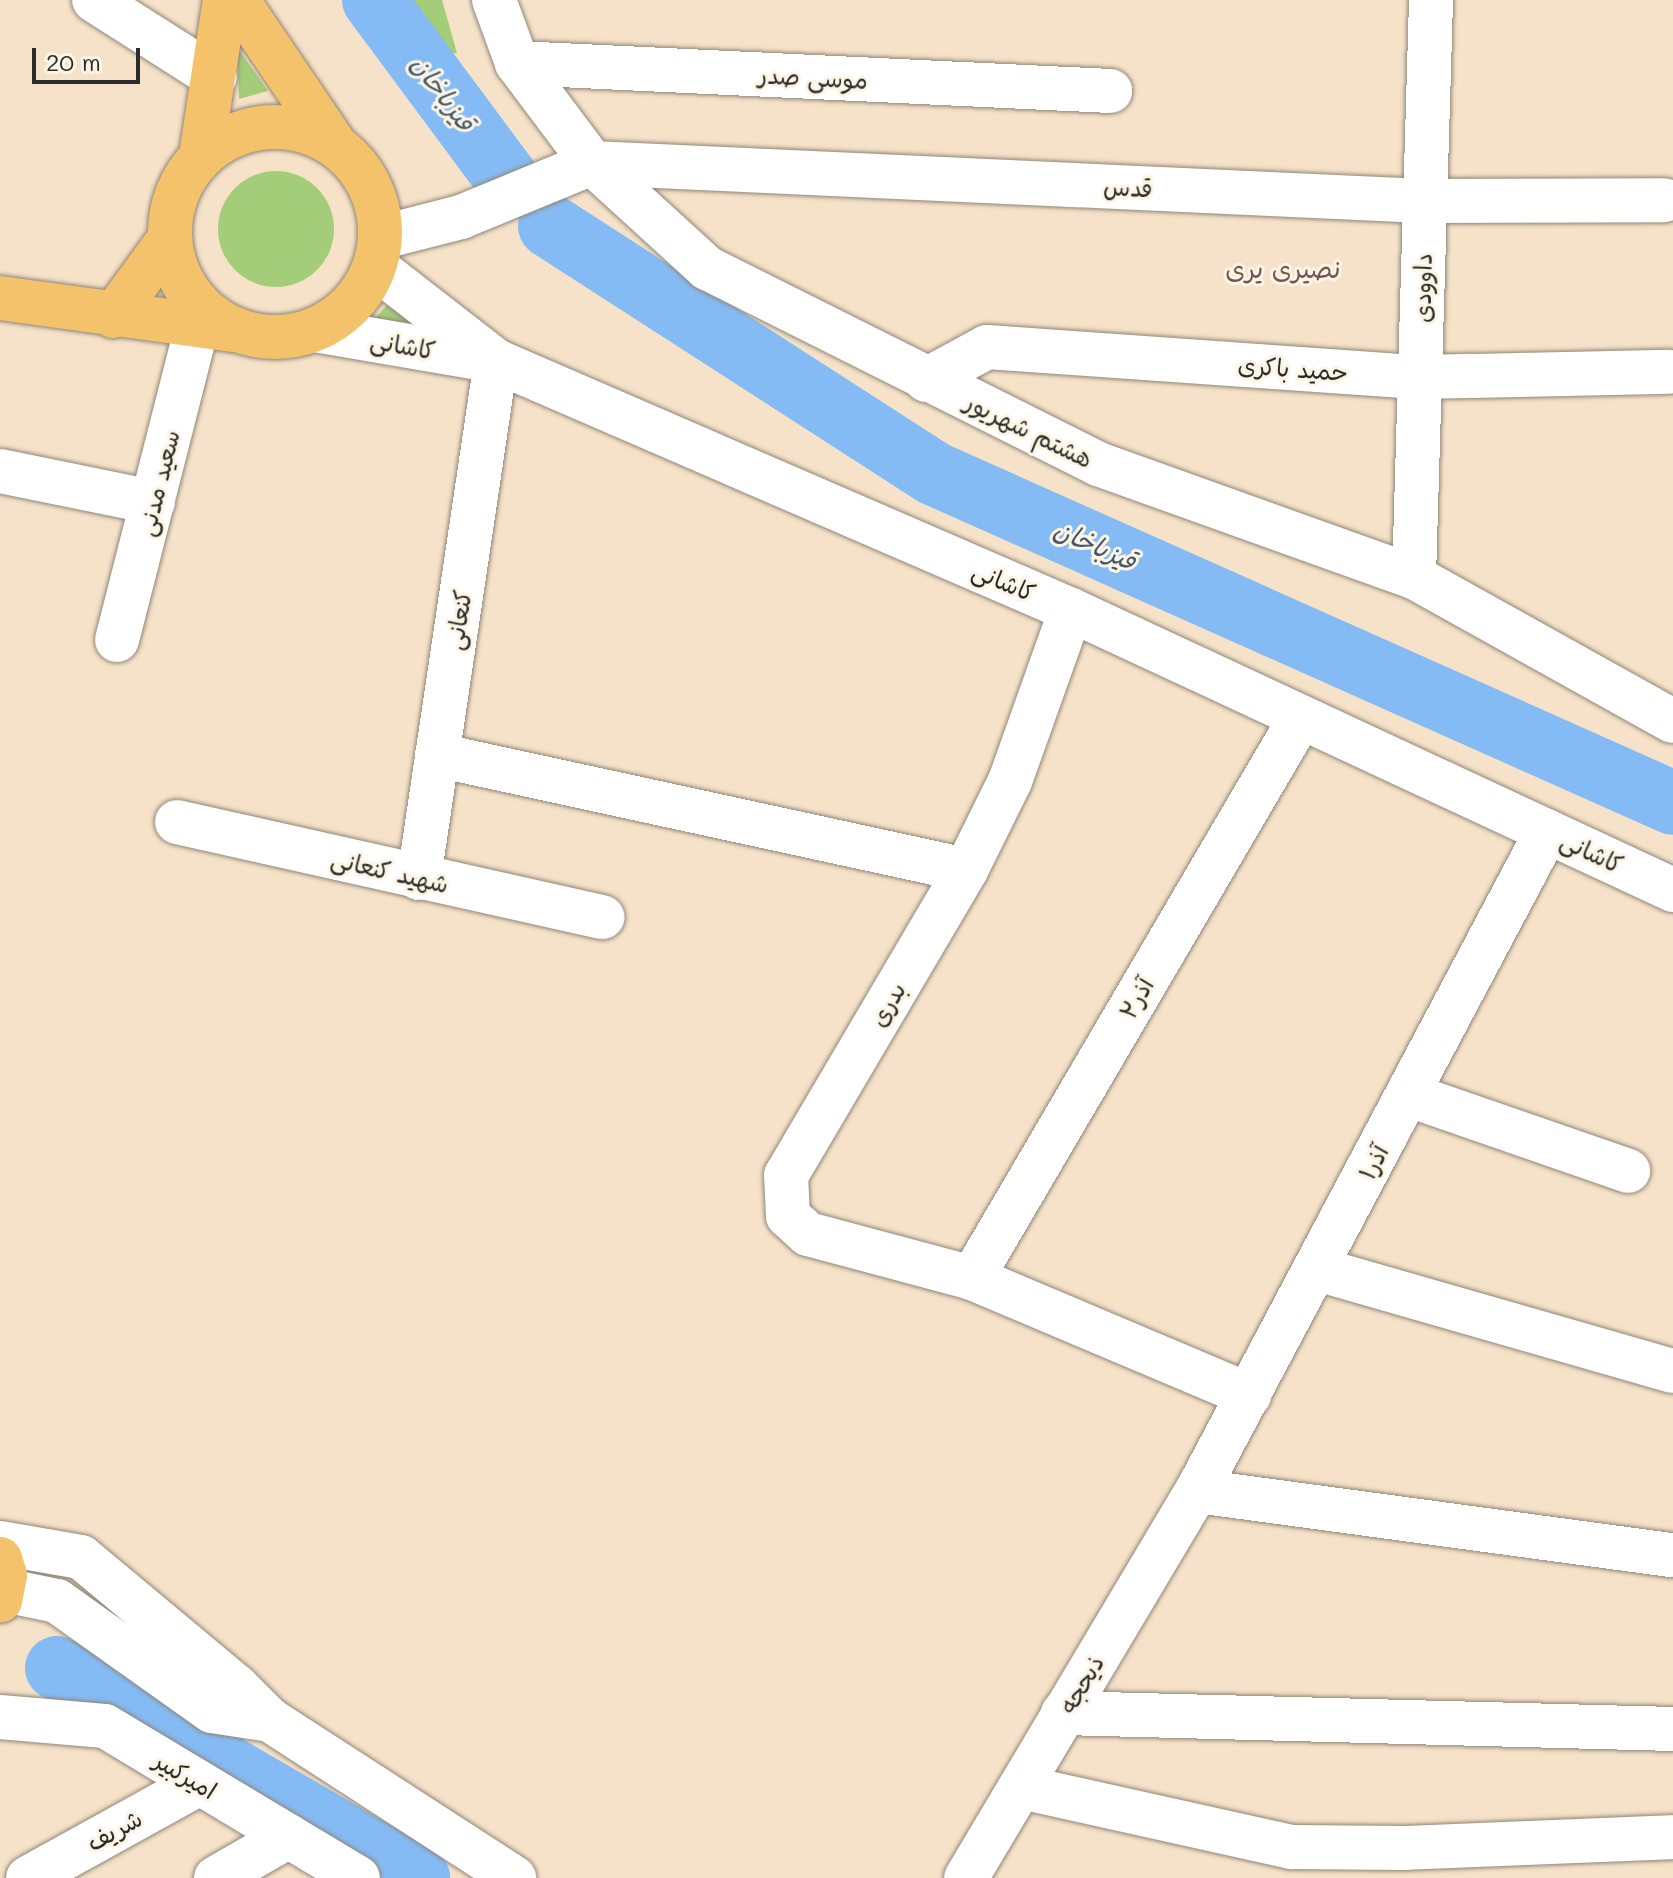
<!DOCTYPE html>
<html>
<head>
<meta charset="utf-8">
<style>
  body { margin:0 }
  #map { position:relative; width:1673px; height:1878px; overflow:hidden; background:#f6e2c8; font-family:Mali,"Playpen Sans Arabic",sans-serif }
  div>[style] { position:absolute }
  .green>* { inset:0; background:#a3cd79 }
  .round { border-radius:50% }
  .river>* { height:64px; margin:-32px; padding:0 32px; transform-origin:32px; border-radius:32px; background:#85bbf4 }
  .roads { filter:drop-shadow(0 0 2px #90867a) drop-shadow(0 0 2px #90867a) }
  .minor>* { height:44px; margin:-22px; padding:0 22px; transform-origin:22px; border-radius:22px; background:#fff }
  .major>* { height:44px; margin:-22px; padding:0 22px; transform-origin:22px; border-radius:22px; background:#f3c26a }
  .major>.ring { margin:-22px; padding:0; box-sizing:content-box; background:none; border:44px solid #f3c26a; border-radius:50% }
  span { translate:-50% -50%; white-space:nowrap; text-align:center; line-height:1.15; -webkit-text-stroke:6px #fcf5e5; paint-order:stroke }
  .street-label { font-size:24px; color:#2b2b2b }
  .water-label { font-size:26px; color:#465667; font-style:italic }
  .neighbourhood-label { font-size:26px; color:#735453 }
  .scale { position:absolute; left:32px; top:48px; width:108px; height:36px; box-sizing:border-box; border:4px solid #2b2b2b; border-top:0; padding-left:10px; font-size:24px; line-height:28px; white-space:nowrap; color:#2b2b2b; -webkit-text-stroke:6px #fcf5e5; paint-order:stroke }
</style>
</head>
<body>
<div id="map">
  <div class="green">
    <i style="clip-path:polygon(407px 0,442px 0,457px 53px,437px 55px)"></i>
    <i style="clip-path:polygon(237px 47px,268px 91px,239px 99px)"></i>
    <i class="round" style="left:218px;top:171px;width:116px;height:116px"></i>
    <i style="clip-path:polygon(394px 297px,456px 347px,372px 322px)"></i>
  </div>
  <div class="river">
    <i style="left:374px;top:0;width:233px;rotate:53.4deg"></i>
    <i style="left:550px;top:226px;width:456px;rotate:32.8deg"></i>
    <i style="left:933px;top:473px;width:810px;rotate:24.03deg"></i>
    <i style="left:57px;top:1668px;width:418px;rotate:30.2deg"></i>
  </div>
  <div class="roads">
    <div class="minor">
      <i style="left:94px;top:0;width:143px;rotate:32.5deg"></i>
      <i style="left:494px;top:0;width:67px;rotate:69.9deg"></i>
      <i style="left:517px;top:63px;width:125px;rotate:53.1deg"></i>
      <i style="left:592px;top:163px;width:156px;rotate:42.4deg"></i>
      <i style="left:707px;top:268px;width:437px;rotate:26.6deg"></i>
      <i style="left:1098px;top:464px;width:336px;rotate:19.7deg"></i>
      <i style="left:1414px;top:577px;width:296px;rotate:29.1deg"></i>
      <i style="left:517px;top:63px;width:594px;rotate:2.7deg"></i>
      <i style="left:383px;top:237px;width:81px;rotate:-14.4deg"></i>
      <i style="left:461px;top:217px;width:142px;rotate:-22.4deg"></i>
      <i style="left:592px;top:163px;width:832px;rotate:2.62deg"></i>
      <i style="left:1423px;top:201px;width:241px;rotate:-0.2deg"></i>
      <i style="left:375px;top:267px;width:147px;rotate:37.8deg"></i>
      <i style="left:315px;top:330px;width:184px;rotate:9.7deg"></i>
      <i style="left:496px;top:361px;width:627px;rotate:23.41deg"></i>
      <i style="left:1071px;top:610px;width:664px;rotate:24.94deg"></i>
      <i style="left:926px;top:380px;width:69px;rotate:-28.4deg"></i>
      <i style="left:987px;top:347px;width:435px;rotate:4deg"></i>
      <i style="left:1421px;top:377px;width:248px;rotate:-1.2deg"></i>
      <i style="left:0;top:471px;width:156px;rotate:11.5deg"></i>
      <i style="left:1414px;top:577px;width:577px;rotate:-88.31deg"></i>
      <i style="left:1071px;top:610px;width:182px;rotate:109.6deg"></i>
      <i style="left:1010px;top:781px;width:99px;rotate:116.3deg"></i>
      <i style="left:966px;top:870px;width:354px;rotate:120.5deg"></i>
      <i style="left:786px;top:1175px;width:41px;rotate:87.2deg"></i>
      <i style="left:788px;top:1216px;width:27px;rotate:42deg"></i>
      <i style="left:808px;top:1234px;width:170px;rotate:15deg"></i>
      <i style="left:972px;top:1278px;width:301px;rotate:22.9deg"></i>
      <i style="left:117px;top:640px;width:324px;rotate:-75.7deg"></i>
      <i style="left:437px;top:755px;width:541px;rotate:12.26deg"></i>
      <i style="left:177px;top:822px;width:436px;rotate:12.6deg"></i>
      <i style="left:419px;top:878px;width:523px;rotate:-81.53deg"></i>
      <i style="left:1409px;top:1095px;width:232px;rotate:19.1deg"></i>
      <i style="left:1317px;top:1269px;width:370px;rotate:16deg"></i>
      <i style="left:972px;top:1278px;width:650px;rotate:-59.61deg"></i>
      <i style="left:1197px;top:1491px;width:480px;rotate:7.7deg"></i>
      <i style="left:0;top:1543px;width:82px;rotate:9.8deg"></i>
      <i style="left:81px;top:1557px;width:202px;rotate:39.8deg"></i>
      <i style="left:236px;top:1686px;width:48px;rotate:45deg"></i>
      <i style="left:270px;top:1720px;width:291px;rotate:32.9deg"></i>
      <i style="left:4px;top:1590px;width:54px;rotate:11.7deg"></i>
      <i style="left:57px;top:1601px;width:190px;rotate:35.4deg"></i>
      <i style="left:212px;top:1711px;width:59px;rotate:8.8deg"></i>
      <i style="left:1063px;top:1713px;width:610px;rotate:1.5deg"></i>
      <i style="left:0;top:1717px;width:105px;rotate:4.9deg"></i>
      <i style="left:105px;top:1726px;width:295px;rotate:31deg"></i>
      <i style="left:1021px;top:1787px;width:278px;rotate:12.5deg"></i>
      <i style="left:1292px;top:1847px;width:112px;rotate:0.5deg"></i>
      <i style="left:1404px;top:1848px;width:269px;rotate:-2.3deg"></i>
      <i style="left:28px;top:1878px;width:196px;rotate:-28.9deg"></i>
      <i style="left:216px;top:1878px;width:84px;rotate:-29.9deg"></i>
      <i style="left:966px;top:1878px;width:451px;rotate:-59.2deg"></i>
      <i style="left:1197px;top:1491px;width:747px;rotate:-62.06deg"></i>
    </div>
    <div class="major">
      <i style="left:237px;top:0;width:173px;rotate:55.9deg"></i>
      <i class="ring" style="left:170px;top:127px;width:166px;height:166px"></i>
      <i style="left:201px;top:156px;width:158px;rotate:-81.3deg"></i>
      <i style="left:0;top:298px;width:237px;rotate:7.8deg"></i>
      <i style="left:113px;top:316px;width:97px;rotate:-53.8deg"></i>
      <i style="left:0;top:1559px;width:17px;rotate:73deg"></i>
      <i style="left:5px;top:1575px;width:26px;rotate:101deg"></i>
    </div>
  </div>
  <div class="street-label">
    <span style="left:813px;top:77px;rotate:3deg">موسی صدر</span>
    <span style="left:1128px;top:187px;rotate:3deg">قدس</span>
    <span style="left:1422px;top:288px;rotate:-89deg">داوودی</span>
    <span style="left:403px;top:345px;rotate:10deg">کاشانی</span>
    <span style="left:1293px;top:368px;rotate:4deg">حمید باکری</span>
    <span style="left:1029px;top:430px;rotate:26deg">هشتم شهریور</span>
    <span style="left:158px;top:483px;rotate:-76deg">سعید مدنی</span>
    <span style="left:1004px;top:581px;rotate:23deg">کاشانی</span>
    <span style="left:458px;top:620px;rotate:-81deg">کنعانی</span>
    <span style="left:1592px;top:852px;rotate:25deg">کاشانی</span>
    <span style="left:390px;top:871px;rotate:13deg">شهید کنعانی</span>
    <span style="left:1136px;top:998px;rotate:-60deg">آذر۲</span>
    <span style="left:887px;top:1004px;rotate:-59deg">بدری</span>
    <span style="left:1373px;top:1162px;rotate:-62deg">آذر۱</span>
    <span style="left:1081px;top:1684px;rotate:-59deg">ذیحجه</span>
    <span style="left:186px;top:1775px;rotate:31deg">امیرکبیر</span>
    <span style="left:114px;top:1830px;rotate:-29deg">شریف</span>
  </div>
  <div class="water-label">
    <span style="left:443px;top:93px;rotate:53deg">قیزباخان</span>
    <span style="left:1095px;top:545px;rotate:24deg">قیزباخان</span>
  </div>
  <div class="neighbourhood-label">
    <span style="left:1283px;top:269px">نصیری یری</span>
  </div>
  <div class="scale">20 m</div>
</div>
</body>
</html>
